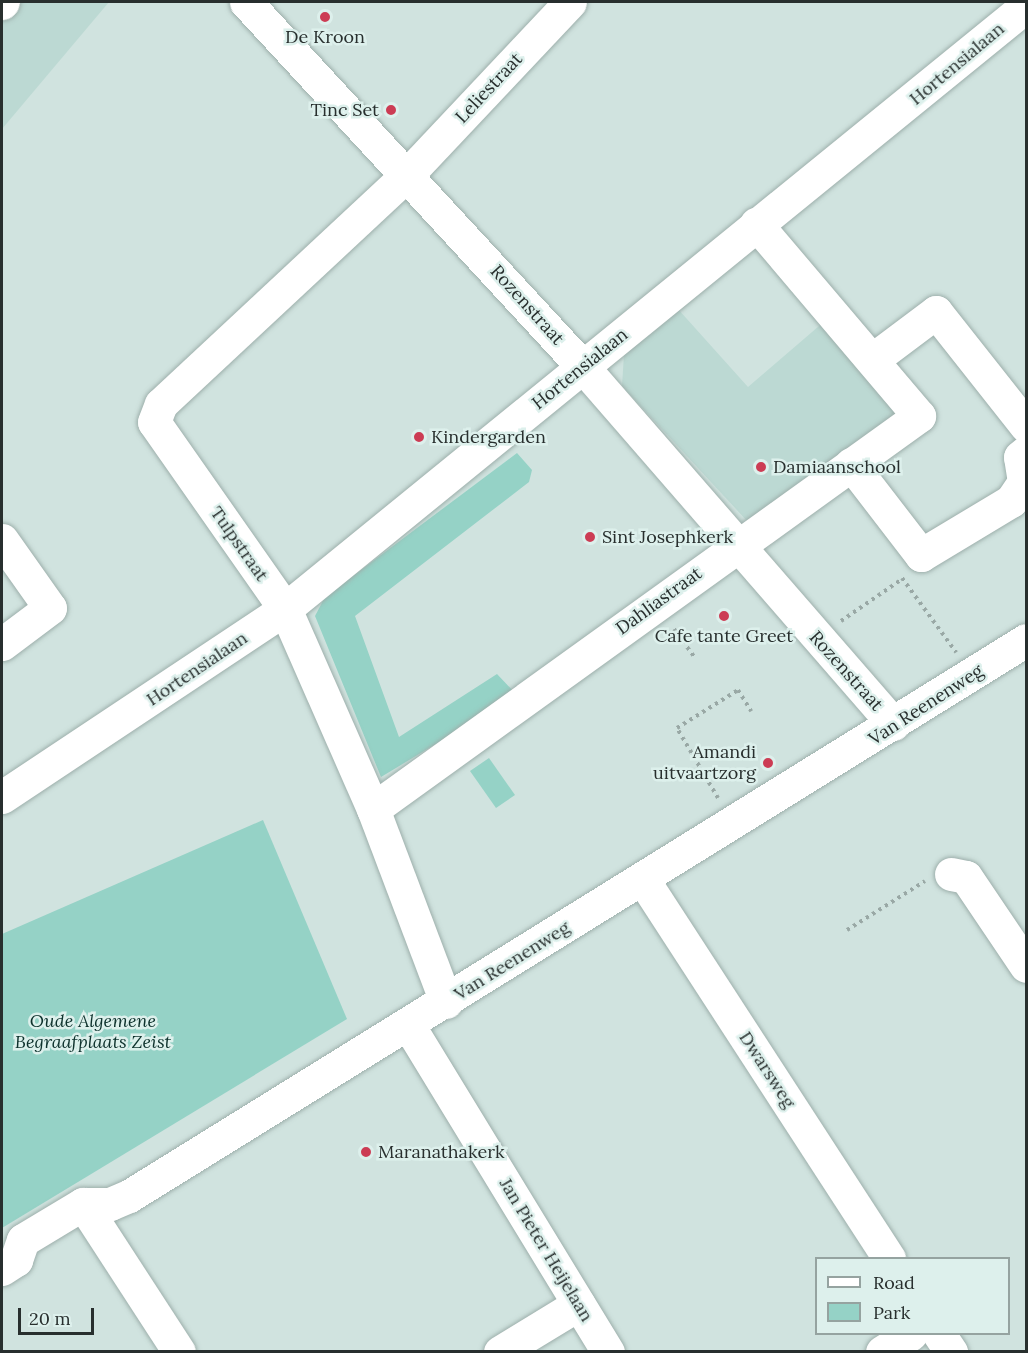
<!DOCTYPE html>
<html>
<head>
<meta charset="utf-8">
<style>
  body { margin:0 }
  #map { position:relative; width:1028px; height:1353px; overflow:hidden; background:#d0e3df; font-family:Lora,serif }
  div>[style] { position:absolute }
  .built>* { inset:0; background:#bcd9d3 }
  .green>* { inset:0; background:#95d2c6 }
  .path>* { height:4px; margin-top:-2px; transform-origin:0; background:repeating-linear-gradient(90deg,#99a8a5 0 3px,transparent 0 7.5px) }
  .roads { filter:drop-shadow(0 0 2px #9dafab) drop-shadow(0 0 2px #9dafab) }
  .minor>* { height:33px; margin:-16.5px; padding:0 16.5px; transform-origin:16.5px; border-radius:16.5px; background:#fff }
  .dots>* { width:16px; height:16px; translate:-50% -50%; box-sizing:border-box; border:3px solid #ddf0ec; border-radius:50% }
  span { translate:-50% -50%; white-space:nowrap; text-align:center; line-height:1.15; -webkit-text-stroke:5px #ddf0ec; paint-order:stroke }
  .poi-label { font-size:18px; color:#282f2e }
  .right { translate:-100% -50%; text-align:right }
  .left { translate:0 -50%; text-align:left }
  .street-label { font-size:18px; color:#282f2e }
  .park-label { font-size:18px; color:#0d312c; font-style:italic }
  .frame { position:absolute; inset:0; border:3px solid #282f2e; pointer-events:none }
  .legend { position:absolute; left:815px; top:1257px; width:195px; height:78px; box-sizing:border-box; background:#ddf0ec; border:2px solid #95a3a0; margin:0; padding:8px 10px; list-style:none; font-size:18px; color:#282f2e }
  .legend li { display:flex; align-items:center; gap:12px; height:30px }
  .legend b { width:30px; border:2px solid #95a3a0 }
  .scale { position:absolute; left:18px; top:1308px; width:76px; height:27px; box-sizing:border-box; border:3px solid #282f2e; border-top:0; padding-left:8px; font-size:18px; line-height:21px; white-space:nowrap; color:#282f2e; -webkit-text-stroke:4px #ddf0ec; paint-order:stroke }
</style>
</head>
<body>
<div id="map">
  <div class="built">
    <i style="clip-path:polygon(2px 2px,109px 2px,2px 129px)"></i>
    <i style="clip-path:polygon(678px 309px,748px 387px,826px 320px,903px 412px,748px 522px,622px 386px,624px 354px)"></i>
  </div>
  <div class="green">
    <i style="clip-path:polygon(517px 453px,532px 470px,529px 482px,355px 616px,399px 737px,497px 674px,517px 695px,381px 777px,315px 616px,325px 597px)"></i>
    <i style="clip-path:polygon(489px 758px,515px 795px,496px 808px,470px 771px)"></i>
    <i style="clip-path:polygon(263px 820px,347px 1019px,2px 1228px,2px 934px)"></i>
  </div>
  <div class="path">
    <i style="left:902px;top:578px;width:92px;rotate:53.9deg"></i>
    <i style="left:841px;top:621px;width:74px;rotate:-34.5deg"></i>
    <i style="left:674px;top:629px;width:37px;rotate:54deg"></i>
    <i style="left:718px;top:798px;width:81px;rotate:-120.4deg"></i>
    <i style="left:677px;top:728px;width:72px;rotate:-31.9deg"></i>
    <i style="left:738px;top:690px;width:25px;rotate:58deg"></i>
    <i style="left:847px;top:930px;width:92px;rotate:-32.1deg"></i>
  </div>
  <div class="roads">
    <div class="minor">
      <i style="left:246px;top:2px;width:497px;rotate:47.3deg"></i>
      <i style="left:583px;top:367px;width:473px;rotate:49deg"></i>
      <i style="left:2px;top:3px;width:1px;rotate:-45deg"></i>
      <i style="left:872px;top:360px;width:80px;rotate:-36.9deg"></i>
      <i style="left:936px;top:312px;width:145px;rotate:51.7deg"></i>
      <i style="left:851px;top:464px;width:115px;rotate:52.4deg"></i>
      <i style="left:921px;top:555px;width:105px;rotate:-31deg"></i>
      <i style="left:1011px;top:501px;width:23px;rotate:-56deg"></i>
      <i style="left:1024px;top:482px;width:25px;rotate:-99deg"></i>
      <i style="left:1020px;top:457px;width:8px;rotate:-40deg"></i>
      <i style="left:2px;top:540px;width:83px;rotate:54.8deg"></i>
      <i style="left:50px;top:608px;width:60px;rotate:143.1deg"></i>
      <i style="left:2px;top:797px;width:340px;rotate:-33.6deg"></i>
      <i style="left:285px;top:609px;width:955px;rotate:-39.14deg"></i>
      <i style="left:373px;top:809px;width:673px;rotate:-35.75deg"></i>
      <i style="left:919px;top:416px;width:252px;rotate:-130.3deg"></i>
      <i style="left:951px;top:874px;width:15px;rotate:11deg"></i>
      <i style="left:966px;top:877px;width:107px;rotate:56deg"></i>
      <i style="left:644px;top:881px;width:450px;rotate:57deg"></i>
      <i style="left:446px;top:1002px;width:206px;rotate:-110.7deg"></i>
      <i style="left:373px;top:809px;width:219px;rotate:-113.7deg"></i>
      <i style="left:285px;top:609px;width:228px;rotate:-125deg"></i>
      <i style="left:154px;top:422px;width:19px;rotate:-69deg"></i>
      <i style="left:161px;top:404px;width:338px;rotate:-43deg"></i>
      <i style="left:408px;top:174px;width:236px;rotate:-46.7deg"></i>
      <i style="left:409px;top:1026px;width:382px;rotate:58.6deg"></i>
      <i style="left:83px;top:1204px;width:176px;rotate:57deg"></i>
      <i style="left:2px;top:1269px;width:17px;rotate:-33deg"></i>
      <i style="left:16px;top:1260px;width:21px;rotate:-71deg"></i>
      <i style="left:23px;top:1240px;width:70px;rotate:-31deg"></i>
      <i style="left:83px;top:1204px;width:27px"></i>
      <i style="left:110px;top:1204px;width:21px;rotate:-23deg"></i>
      <i style="left:129px;top:1196px;width:1055px;rotate:-31.79deg"></i>
      <i style="left:939px;top:1334px;width:22px;rotate:56deg"></i>
      <i style="left:500px;top:1352px;width:92px;rotate:-31.3deg"></i>
      <i style="left:882px;top:1352px;width:34px;rotate:-32deg"></i>
    </div>
  </div>
  <div class="dots">
    <i style="left:325px;top:17px;background:#cc3c54"></i>
    <i style="left:391px;top:110px;background:#cc3c54"></i>
    <i style="left:419px;top:437px;background:#cc3c54"></i>
    <i style="left:761px;top:467px;background:#cc3c54"></i>
    <i style="left:590px;top:537px;background:#cc3c54"></i>
    <i style="left:724px;top:616px;background:#cc3c54"></i>
    <i style="left:768px;top:763px;background:#cc3c54"></i>
    <i style="left:366px;top:1152px;background:#cc3c54"></i>
  </div>
  <div class="poi-label">
    <span style="left:325px;top:37px">De Kroon</span>
    <span class="right" style="left:379px;top:110px">Tinc Set</span>
    <span class="left" style="left:431px;top:437px">Kindergarden</span>
    <span class="left" style="left:773px;top:467px">Damiaanschool</span>
    <span class="left" style="left:602px;top:537px">Sint Josephkerk</span>
    <span style="left:724px;top:636px">Cafe tante Greet</span>
    <span class="right" style="left:756px;top:763px">Amandi<br>uitvaartzorg</span>
    <span class="left" style="left:378px;top:1152px">Maranathakerk</span>
  </div>
  <div class="street-label">
    <span style="left:957px;top:64px;rotate:-40deg">Hortensialaan</span>
    <span style="left:489px;top:88px;rotate:-47deg">Leliestraat</span>
    <span style="left:527px;top:305px;rotate:48deg">Rozenstraat</span>
    <span style="left:580px;top:369px;rotate:-39deg">Hortensialaan</span>
    <span style="left:239px;top:544px;rotate:55deg">Tulpstraat</span>
    <span style="left:659px;top:601px;rotate:-36deg">Dahliastraat</span>
    <span style="left:197px;top:669px;rotate:-34deg">Hortensialaan</span>
    <span style="left:846px;top:671px;rotate:48deg">Rozenstraat</span>
    <span style="left:926px;top:705px;rotate:-33deg">Van Reenenweg</span>
    <span style="left:512px;top:961px;rotate:-32deg">Van Reenenweg</span>
    <span style="left:767px;top:1070px;rotate:57deg">Dwarsweg</span>
    <span style="left:546px;top:1250px;rotate:59deg">Jan Pieter Heijelaan</span>
  </div>
  <div class="park-label">
    <span style="left:93px;top:1032px">Oude Algemene<br>Begraafplaats Zeist</span>
  </div>
  <div class="frame"></div>
  <ul class="legend">
  <li><b style="height:8px;background:#fff"></b>Road</li>
  <li><b style="height:16px;background:#95d2c6"></b>Park</li>
  </ul>
  <div class="scale">20 m</div>
</div>
</body>
</html>
